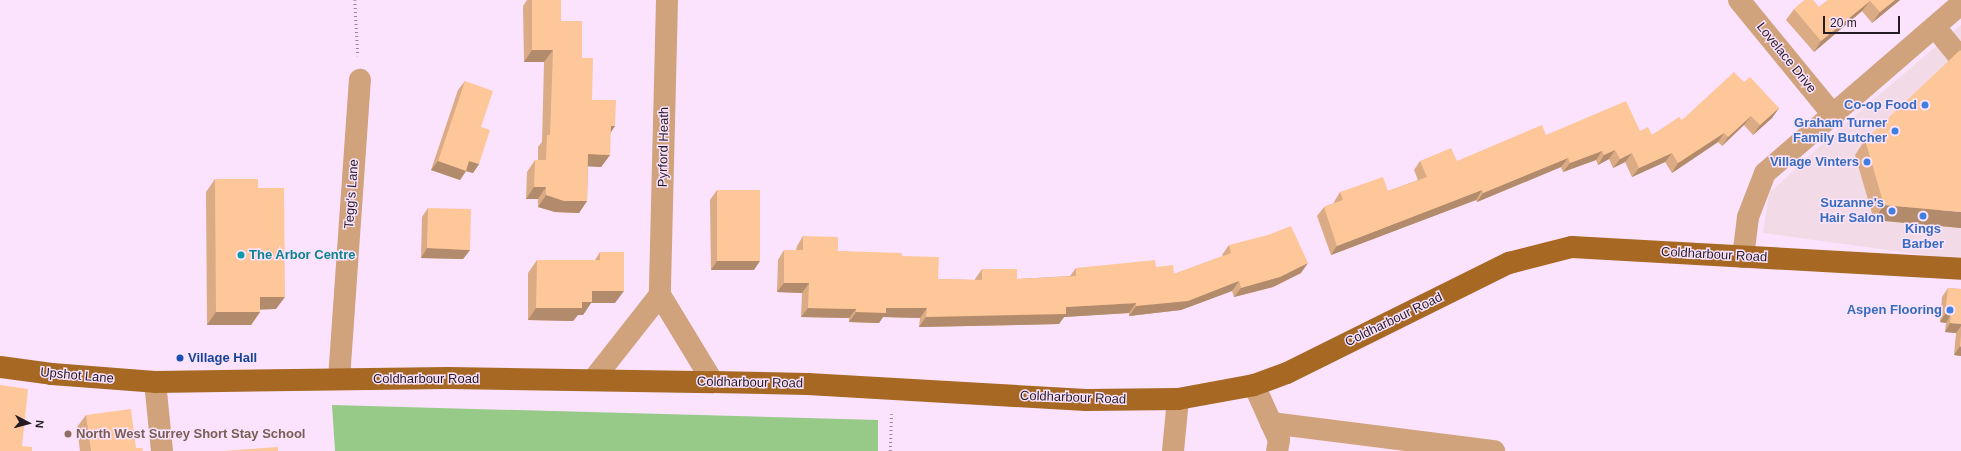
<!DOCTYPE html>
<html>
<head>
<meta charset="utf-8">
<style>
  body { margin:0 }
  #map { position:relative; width:1961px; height:451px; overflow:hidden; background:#fbe3fd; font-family:Helvetica,sans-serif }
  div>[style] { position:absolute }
  .commercial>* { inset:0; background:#f2dbe7 }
  .green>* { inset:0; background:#97ca88 }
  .path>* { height:2.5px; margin-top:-1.25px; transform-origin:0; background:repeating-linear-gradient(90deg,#988799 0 1px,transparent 0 4px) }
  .minor>* { height:22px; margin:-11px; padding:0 11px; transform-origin:11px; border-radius:11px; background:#d0a37c }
  .major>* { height:22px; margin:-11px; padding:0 11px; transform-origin:11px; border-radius:11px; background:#a76824 }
  .wall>* { inset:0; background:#daab84 }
  .shaded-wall>* { inset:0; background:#b28b6c }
  .building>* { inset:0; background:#fec79a }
  .dots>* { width:11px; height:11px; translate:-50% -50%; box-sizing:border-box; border:2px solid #fbe3fd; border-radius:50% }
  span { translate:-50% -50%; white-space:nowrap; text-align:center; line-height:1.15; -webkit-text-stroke:3px #fbe3fd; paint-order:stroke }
  .street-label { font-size:13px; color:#241b24 }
  .shop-label { font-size:13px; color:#366cbe; font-weight:700 }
  .right { translate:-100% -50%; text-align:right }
  .culture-label { font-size:13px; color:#0d838f; font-weight:700 }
  .left { translate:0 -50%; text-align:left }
  .transit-label { font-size:13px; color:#164399; font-weight:700 }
  .education-label { font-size:13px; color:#785e54; font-weight:700 }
  .north { position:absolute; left:8px; top:403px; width:40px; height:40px; -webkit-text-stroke:3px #fbe3fd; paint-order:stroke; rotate:96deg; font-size:11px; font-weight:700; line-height:16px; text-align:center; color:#241b24 }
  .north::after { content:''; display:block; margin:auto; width:14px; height:18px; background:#241b24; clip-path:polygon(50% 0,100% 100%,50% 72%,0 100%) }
  .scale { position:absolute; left:1823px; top:16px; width:77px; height:18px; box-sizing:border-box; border:2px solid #241b24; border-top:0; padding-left:5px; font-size:12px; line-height:14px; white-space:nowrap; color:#241b24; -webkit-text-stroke:3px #fbe3fd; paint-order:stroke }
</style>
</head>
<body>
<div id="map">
  <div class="commercial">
    <i style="clip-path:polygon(1961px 25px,1961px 260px,1763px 233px,1769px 193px,1832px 135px)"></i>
  </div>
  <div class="green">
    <i style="clip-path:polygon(332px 405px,878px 420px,878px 451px,335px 451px)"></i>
  </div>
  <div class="path">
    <i style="left:355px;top:0;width:56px;rotate:86.9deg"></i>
    <i style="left:890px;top:451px;width:37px;rotate:-88deg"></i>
  </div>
  <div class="minor">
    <i style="left:667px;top:0;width:295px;rotate:91.4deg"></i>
    <i style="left:660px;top:295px;width:102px;rotate:58.7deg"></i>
    <i style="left:1739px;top:0;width:150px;rotate:50.7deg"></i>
    <i style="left:1935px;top:27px;width:41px;rotate:50.9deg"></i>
    <i style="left:1743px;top:257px;width:40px;rotate:-82.9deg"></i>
    <i style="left:1748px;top:217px;width:47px;rotate:-68.9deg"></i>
    <i style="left:1765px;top:173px;width:259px;rotate:-40.8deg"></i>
    <i style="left:339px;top:379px;width:300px;rotate:-86deg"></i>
    <i style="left:593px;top:380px;width:108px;rotate:-51.8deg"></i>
    <i style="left:155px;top:382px;width:69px;rotate:84.2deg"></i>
    <i style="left:1254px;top:385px;width:60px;rotate:65.6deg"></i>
    <i style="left:1279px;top:440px;width:11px;rotate:100deg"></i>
    <i style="left:1271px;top:423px;width:225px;rotate:7.2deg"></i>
    <i style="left:1173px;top:451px;width:52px;rotate:-84.5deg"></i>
  </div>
  <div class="major">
    <i style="left:0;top:367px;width:52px;rotate:7.7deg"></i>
    <i style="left:52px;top:374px;width:103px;rotate:4.4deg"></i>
    <i style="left:155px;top:382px;width:293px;rotate:-0.8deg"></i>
    <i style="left:448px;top:378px;width:265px;rotate:0.9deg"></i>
    <i style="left:713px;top:382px;width:95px;rotate:1.2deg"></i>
    <i style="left:808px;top:384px;width:278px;rotate:3.3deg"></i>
    <i style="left:1086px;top:400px;width:92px;rotate:-0.6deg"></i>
    <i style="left:1178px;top:399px;width:77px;rotate:-10.4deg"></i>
    <i style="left:1254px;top:385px;width:35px;rotate:-20deg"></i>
    <i style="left:1287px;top:373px;width:248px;rotate:-26.4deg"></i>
    <i style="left:1509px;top:263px;width:65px;rotate:-14.3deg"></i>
    <i style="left:1572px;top:247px;width:390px;rotate:3.2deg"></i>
  </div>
  <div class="wall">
    <i style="clip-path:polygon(527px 0,561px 0,561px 21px,582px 58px,592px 100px,615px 126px,610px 133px,610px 155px,601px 167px,588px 166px,587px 201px,579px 213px,555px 212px,538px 207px,538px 199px,526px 199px,527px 172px,535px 160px,538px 160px,538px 147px,542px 142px,544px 62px,524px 62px,523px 6px)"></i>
    <i style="clip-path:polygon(1828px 0,1900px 0,1872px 23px,1862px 11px,1814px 52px,1786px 20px,1794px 9px,1819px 7px)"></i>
    <i style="clip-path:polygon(465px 81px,481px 127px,479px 164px,473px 173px,466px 171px,460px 180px,431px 170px,458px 90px)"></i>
    <i style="clip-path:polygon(1744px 82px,1779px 108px,1772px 118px,1753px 135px,1744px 125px,1722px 146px,1718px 142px,1672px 173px,1665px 162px,1632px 177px,1625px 162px,1613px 168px,1609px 159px,1598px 165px,1596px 160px,1563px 172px,1561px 167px,1477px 202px,1476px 200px,1331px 255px,1317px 216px,1324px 207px,1334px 203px,1334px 202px,1340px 192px,1388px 191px,1418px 180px,1414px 170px,1420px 161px,1457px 161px,1546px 135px,1640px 131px,1652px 135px,1682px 120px)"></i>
    <i style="clip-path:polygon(1865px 140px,1961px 228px,1874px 220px,1855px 155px)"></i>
    <i style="clip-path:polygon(215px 179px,258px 188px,276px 309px,260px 309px,260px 312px,251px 325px,207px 325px,206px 192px)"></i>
    <i style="clip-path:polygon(717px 190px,754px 270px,711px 270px,710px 200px)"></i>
    <i style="clip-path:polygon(428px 208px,470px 250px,463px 259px,421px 258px,422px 217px)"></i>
    <i style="clip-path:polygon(803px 236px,838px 251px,902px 256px,938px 279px,975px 280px,975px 279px,982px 269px,1017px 279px,1070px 276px,1076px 268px,1156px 267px,1174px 274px,1223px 256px,1222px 255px,1229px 245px,1301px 273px,1273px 287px,1234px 297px,1232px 291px,1181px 310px,1129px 316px,1129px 313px,1064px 317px,1059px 324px,919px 327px,920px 318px,883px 317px,879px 323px,849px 322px,849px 318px,801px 317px,802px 293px,777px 292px,778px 260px,784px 250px,796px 250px,797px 246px)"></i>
    <i style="clip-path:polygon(600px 252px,615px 303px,591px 303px,583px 315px,578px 315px,573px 321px,528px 320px,528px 273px,537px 260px,595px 260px)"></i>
    <i style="clip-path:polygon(1948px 288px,1961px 289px,1961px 356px,1954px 355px,1956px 333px,1945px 332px,1946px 323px,1940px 322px,1942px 297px)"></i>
    <i style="clip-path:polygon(86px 415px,136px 448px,143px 451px,80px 451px,77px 427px)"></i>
  </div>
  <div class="shaded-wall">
    <i style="clip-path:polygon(1895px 0,1900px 0,1872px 23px,1880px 12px)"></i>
    <i style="clip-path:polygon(1870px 1px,1862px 11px,1814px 52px,1821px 41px)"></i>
    <i style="clip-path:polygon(532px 50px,553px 50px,544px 62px,524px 62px)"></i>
    <i style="clip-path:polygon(1779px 108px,1772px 118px,1753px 135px,1760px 125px)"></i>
    <i style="clip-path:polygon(1751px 116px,1744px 125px,1722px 146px,1728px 137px)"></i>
    <i style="clip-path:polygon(611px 126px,615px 126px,607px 138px)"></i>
    <i style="clip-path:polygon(1724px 133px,1718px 142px,1672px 173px,1678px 163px)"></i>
    <i style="clip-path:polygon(1615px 150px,1609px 159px,1598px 165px,1604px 155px)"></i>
    <i style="clip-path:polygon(1602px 151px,1596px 160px,1563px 172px,1570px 163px)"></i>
    <i style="clip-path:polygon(1632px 153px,1625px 162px,1613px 168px,1620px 159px)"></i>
    <i style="clip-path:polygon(1672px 153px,1665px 162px,1632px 177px,1639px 168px)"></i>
    <i style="clip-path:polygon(588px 154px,610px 155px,601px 167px,580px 166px)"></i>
    <i style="clip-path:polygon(1568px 158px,1561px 167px,1477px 202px,1483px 193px)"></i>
    <i style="clip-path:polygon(438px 161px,469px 161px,479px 164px,473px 173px,466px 171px,460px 180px,431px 170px)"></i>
    <i style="clip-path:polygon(534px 187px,546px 187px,538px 199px,526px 199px)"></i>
    <i style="clip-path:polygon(1482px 190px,1476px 200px,1331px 255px,1337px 246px)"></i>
    <i style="clip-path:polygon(546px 195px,587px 201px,579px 213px,555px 212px,538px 207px)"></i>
    <i style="clip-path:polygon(1884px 205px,1961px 212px,1961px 228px,1874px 220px)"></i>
    <i style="clip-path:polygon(427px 248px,470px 250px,463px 259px,421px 258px)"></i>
    <i style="clip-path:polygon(717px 261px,760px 261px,754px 270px,711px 270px)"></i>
    <i style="clip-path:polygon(1308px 263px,1301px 273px,1273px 287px,1234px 297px,1241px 288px)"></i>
    <i style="clip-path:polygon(1239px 281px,1232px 291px,1181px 310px,1129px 316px,1136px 306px)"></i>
    <i style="clip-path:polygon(784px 283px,809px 283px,802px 293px,777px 292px)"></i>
    <i style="clip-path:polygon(592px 291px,624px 291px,615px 303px,591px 303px,583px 315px,578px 315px,573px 321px,528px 320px,536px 308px,582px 302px)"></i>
    <i style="clip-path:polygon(260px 297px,285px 297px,276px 309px,251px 310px)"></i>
    <i style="clip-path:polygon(1136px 303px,1129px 313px,1064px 317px,1059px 324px,919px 327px,926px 317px,1066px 307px)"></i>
    <i style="clip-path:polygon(808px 308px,856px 309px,849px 318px,801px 317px)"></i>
    <i style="clip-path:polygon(886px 308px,927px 308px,920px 318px,883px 317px,879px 323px,849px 322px,856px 312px)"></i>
    <i style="clip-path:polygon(216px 312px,260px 312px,251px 325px,207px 325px)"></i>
    <i style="clip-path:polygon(1945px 314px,1951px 314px,1946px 323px,1940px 322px)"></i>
    <i style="clip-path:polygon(1950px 323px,1961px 324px,1961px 326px,1956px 333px,1945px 332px)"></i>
    <i style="clip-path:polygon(1960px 346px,1961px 347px,1961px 356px,1954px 355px)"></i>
  </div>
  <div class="building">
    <i style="clip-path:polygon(532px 0,561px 0,561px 21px,582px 21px,582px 58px,593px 58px,592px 100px,616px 100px,615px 126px,611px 126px,610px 155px,588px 154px,587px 201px,564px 201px,546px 195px,546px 187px,534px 187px,535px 160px,546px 160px,547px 135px,550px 135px,553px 50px,532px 50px)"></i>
    <i style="clip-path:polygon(1804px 0,1813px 0,1819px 7px,1828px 0,1895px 0,1880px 12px,1870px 1px,1821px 41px,1794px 9px)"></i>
    <i style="clip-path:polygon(1960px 50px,1961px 51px,1961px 212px,1884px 205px,1865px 140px)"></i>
    <i style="clip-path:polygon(1734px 72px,1744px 82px,1750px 77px,1779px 108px,1760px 125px,1751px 116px,1728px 137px,1724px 133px,1678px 163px,1672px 153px,1639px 168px,1632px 153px,1620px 159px,1615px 150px,1604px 155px,1602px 151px,1570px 163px,1568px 158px,1483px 193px,1482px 190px,1337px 246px,1324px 207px,1343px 200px,1340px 192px,1383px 177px,1388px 191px,1427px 177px,1420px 161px,1451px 148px,1457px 161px,1542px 125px,1546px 135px,1626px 101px,1640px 131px,1648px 127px,1652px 135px,1679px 117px,1682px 120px)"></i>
    <i style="clip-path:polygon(465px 81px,493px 91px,481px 127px,490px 130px,479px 164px,469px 161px,466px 171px,438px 161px)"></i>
    <i style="clip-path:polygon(215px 179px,258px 179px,258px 188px,284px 188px,285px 297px,260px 297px,260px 312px,216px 312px)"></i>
    <i style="clip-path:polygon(717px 190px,760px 190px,760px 261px,717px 261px)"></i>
    <i style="clip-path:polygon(428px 208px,471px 209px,470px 250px,427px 248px)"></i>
    <i style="clip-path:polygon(1291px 226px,1308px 263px,1280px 277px,1241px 288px,1239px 281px,1188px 301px,1136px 306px,1136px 303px,1066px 307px,1066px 314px,926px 317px,927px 308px,886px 308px,886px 313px,856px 312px,856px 309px,808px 308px,809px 283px,784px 283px,784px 250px,803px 250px,803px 236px,838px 237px,838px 251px,902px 253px,902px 256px,939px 257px,938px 279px,982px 280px,982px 269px,1017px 269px,1017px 279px,1076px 276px,1076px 268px,1155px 260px,1156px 267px,1173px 265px,1174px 274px,1231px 253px,1229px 245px,1268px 235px)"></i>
    <i style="clip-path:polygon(600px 252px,624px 252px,624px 291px,592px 291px,592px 302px,582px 302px,582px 308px,536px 308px,537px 260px,600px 260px)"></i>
    <i style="clip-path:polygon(1948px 288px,1961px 289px,1961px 324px,1950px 323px,1951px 314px,1945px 314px)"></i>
    <i style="clip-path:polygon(1961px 335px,1961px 347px,1960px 346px)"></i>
    <i style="clip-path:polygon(0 385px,28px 389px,22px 446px,32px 447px,32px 451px,0 451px)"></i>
    <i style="clip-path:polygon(131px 409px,136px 448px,142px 448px,143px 451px,91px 451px,86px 415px)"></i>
    <i style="clip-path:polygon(278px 447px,278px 451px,223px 451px)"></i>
  </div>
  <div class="dots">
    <i style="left:1925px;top:105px;background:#3f7fe0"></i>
    <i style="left:1895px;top:131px;background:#3f7fe0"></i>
    <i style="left:1867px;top:162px;background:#3f7fe0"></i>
    <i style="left:1892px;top:211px;background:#3f7fe0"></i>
    <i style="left:1923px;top:216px;background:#3f7fe0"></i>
    <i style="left:241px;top:255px;background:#0f9aa8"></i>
    <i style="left:1950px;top:310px;background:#3f7fe0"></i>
    <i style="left:180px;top:358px;background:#1a4fb4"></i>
    <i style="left:68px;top:434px;background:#8d6e63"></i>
  </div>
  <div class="street-label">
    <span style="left:1786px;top:58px;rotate:51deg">Lovelace Drive</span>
    <span style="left:664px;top:147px;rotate:-89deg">Pyrford Heath</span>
    <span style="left:352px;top:194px;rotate:-86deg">Tegg's Lane</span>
    <span style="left:1714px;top:255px;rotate:3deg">Coldharbour Road</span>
    <span style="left:1394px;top:320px;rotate:-26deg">Coldharbour Road</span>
    <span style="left:77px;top:376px;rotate:5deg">Upshot Lane</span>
    <span style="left:426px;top:379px">Coldharbour Road</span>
    <span style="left:750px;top:383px;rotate:1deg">Coldharbour Road</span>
    <span style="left:1073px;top:398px;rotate:2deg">Coldharbour Road</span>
  </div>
  <div class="shop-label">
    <span class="right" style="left:1917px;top:105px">Co-op Food</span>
    <span class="right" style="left:1887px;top:131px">Graham Turner<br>Family Butcher</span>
    <span class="right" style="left:1859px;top:162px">Village Vinters</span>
    <span class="right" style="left:1884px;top:211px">Suzanne's<br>Hair Salon</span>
    <span style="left:1923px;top:237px">Kings<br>Barber</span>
    <span class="right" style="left:1942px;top:310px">Aspen Flooring</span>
  </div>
  <div class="culture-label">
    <span class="left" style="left:249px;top:255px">The Arbor Centre</span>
  </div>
  <div class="transit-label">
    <span class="left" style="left:188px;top:358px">Village Hall</span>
  </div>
  <div class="education-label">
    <span class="left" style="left:76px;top:434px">North West Surrey Short Stay School</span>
  </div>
  <div class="north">N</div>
  <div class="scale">20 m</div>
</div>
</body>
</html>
